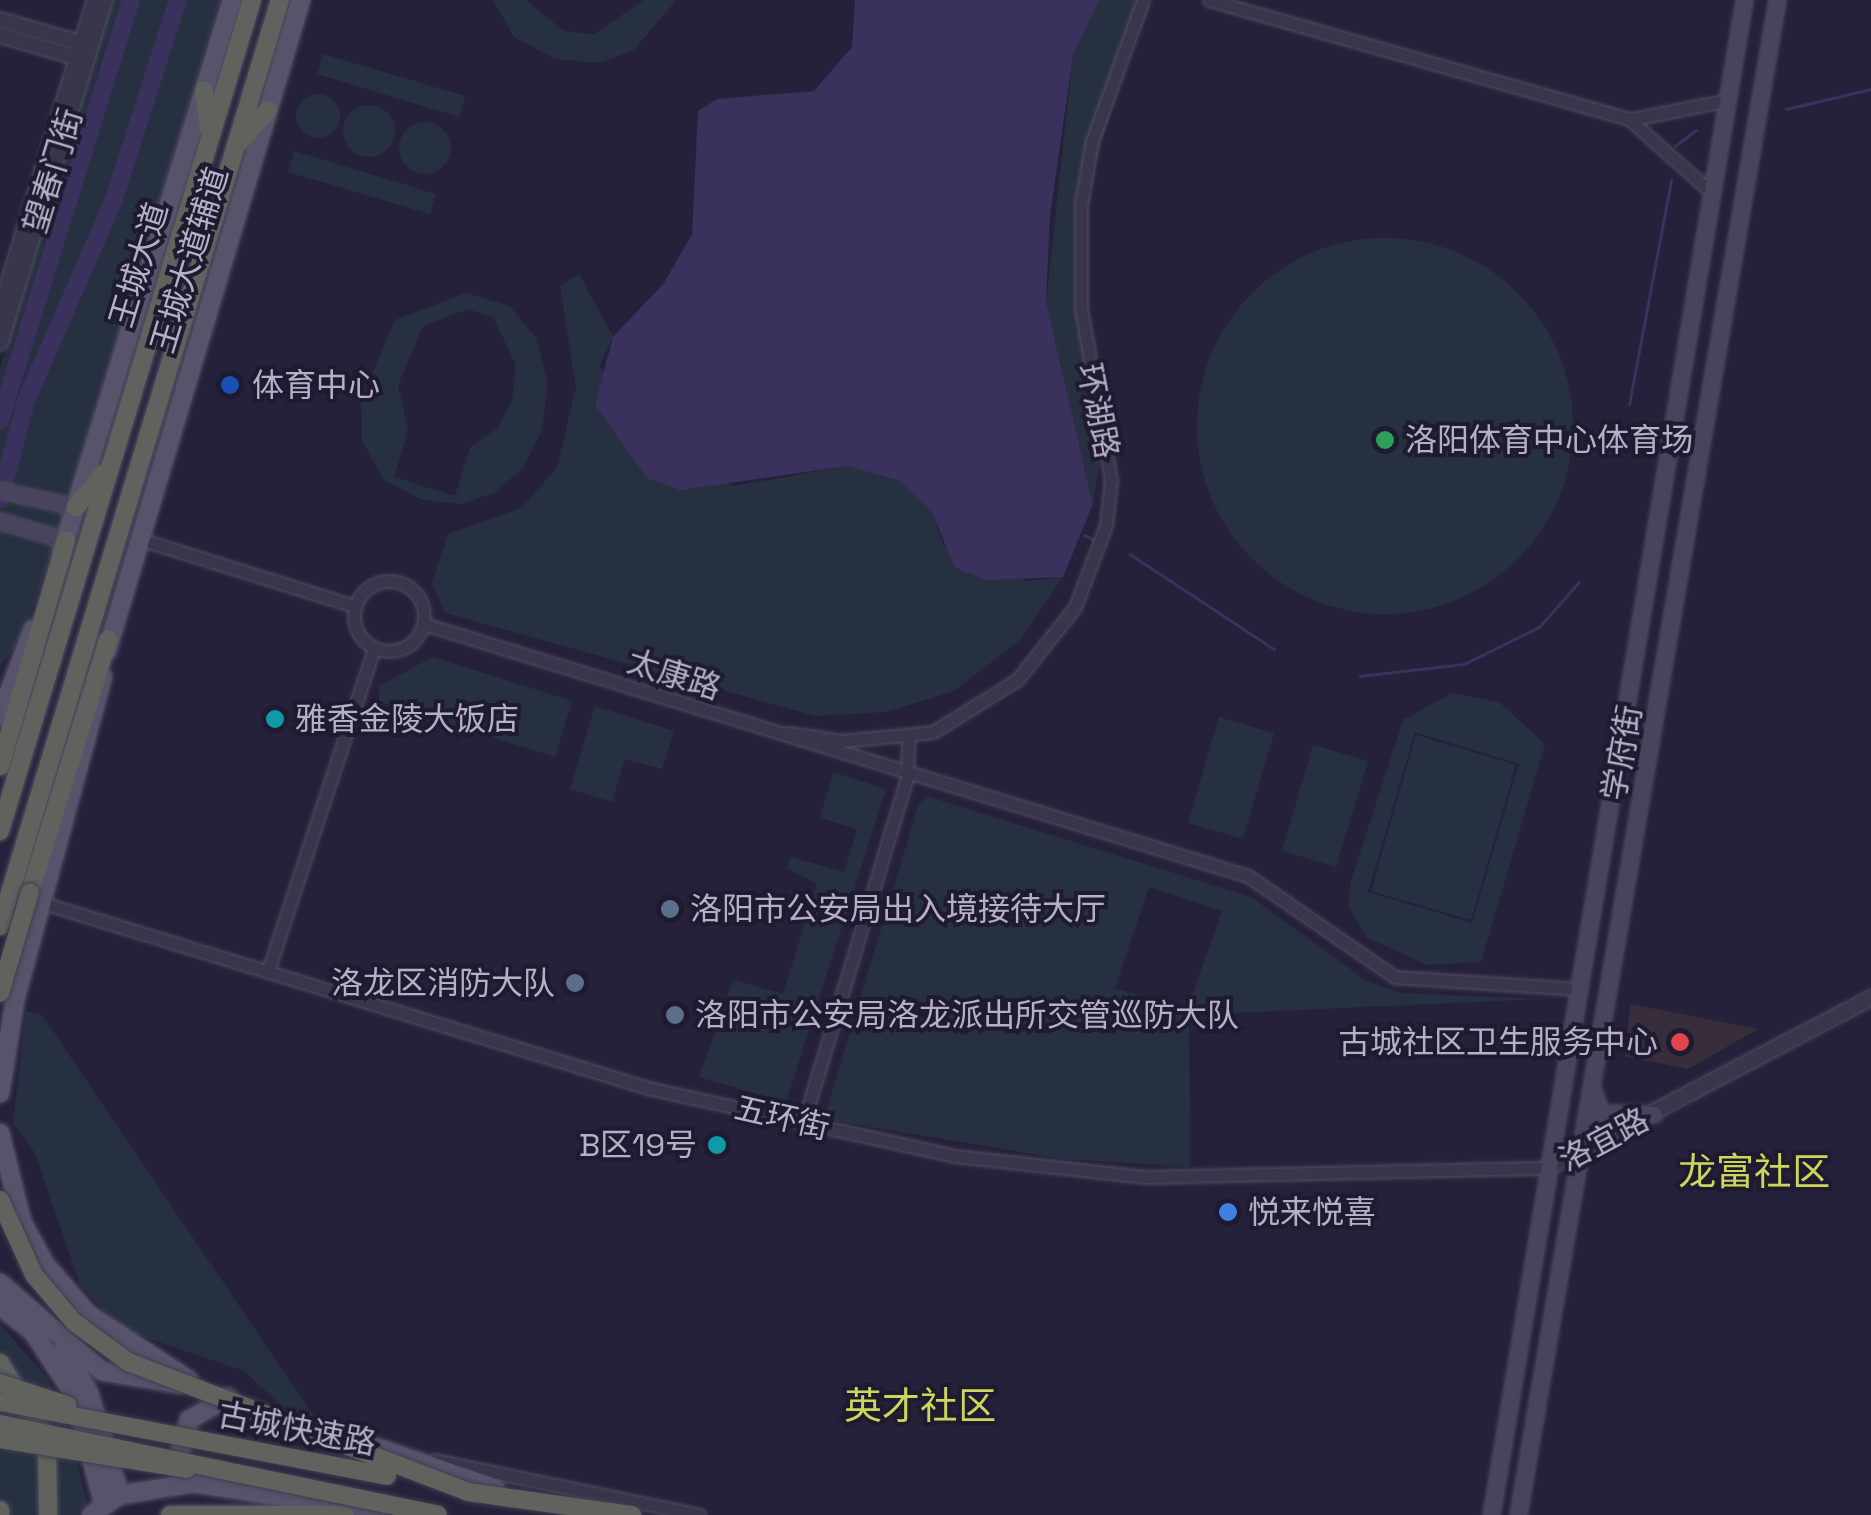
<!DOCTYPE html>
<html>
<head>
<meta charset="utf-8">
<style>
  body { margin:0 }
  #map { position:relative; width:1871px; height:1515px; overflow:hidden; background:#26213a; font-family:"Space Grotesk","Noto Sans SC",sans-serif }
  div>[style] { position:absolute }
  .medical>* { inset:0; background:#372d3b }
  .green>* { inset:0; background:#273040 }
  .round { border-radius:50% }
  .water>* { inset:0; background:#3a315d }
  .stream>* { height:2.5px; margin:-1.25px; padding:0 1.25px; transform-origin:1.25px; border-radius:1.25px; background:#3a315d }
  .river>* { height:18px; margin:-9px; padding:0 9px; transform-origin:9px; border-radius:9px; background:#3a315d }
  .roads { filter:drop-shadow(0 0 2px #514d62) drop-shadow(0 0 2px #514d62) }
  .minor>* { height:11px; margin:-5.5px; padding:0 5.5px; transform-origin:5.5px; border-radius:5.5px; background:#39354a }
  .minor>.ring { margin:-5.5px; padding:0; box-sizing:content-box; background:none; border:11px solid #39354a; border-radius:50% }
  .tertiary>* { height:14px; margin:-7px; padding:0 7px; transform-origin:7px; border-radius:7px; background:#39354a }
  .secondary>* { height:15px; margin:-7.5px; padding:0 7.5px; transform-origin:7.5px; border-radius:7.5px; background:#49435d }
  .primary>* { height:18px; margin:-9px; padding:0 9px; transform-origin:9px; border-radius:9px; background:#57536a }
  .trunk>* { height:18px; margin:-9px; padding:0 9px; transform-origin:9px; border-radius:9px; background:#60625e }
  .bridges { filter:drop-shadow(0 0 2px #413d52) drop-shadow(0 0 2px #413d52) }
  .trunk-bridge>* { height:18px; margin:-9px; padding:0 9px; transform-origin:9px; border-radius:9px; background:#60625e }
  .dots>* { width:28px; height:28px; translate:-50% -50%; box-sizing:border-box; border:5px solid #1e1a2f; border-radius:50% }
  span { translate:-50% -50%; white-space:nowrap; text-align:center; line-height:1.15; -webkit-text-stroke:8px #1e1a2f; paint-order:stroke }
  .street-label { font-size:32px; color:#b5b0c6 }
  .poi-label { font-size:32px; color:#b5b0c6 }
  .left { translate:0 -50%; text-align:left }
  .right { translate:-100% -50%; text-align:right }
  .quarter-label { font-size:38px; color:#ced55c }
</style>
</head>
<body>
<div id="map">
  <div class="medical">
    <i style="clip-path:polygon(1630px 1004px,1758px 1029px,1688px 1069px,1625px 1056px)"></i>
  </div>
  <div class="green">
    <i style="clip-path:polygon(112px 0,220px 0,76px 481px,23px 638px,0 666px,0 368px)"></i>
    <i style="clip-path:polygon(493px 0,526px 0,564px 31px,594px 34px,644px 0,676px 0,633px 51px,598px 63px,555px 59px,514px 37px)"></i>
    <i style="clip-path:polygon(1099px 0,1143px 0,1083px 206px,1079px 283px,1103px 438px,1093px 504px,1046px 302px,1073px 56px)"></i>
    <i style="clip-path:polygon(323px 54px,465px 96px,459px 117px,317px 74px)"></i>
    <i class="round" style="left:296px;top:94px;width:44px;height:44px"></i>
    <i class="round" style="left:343px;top:105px;width:52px;height:52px"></i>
    <i class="round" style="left:399px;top:122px;width:52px;height:52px"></i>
    <i style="clip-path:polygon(294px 151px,436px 194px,430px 214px,288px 172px)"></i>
    <i class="round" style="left:1197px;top:238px;width:376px;height:376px"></i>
    <i style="clip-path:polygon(579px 274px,613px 337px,599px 367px,733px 486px,848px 466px,900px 481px,932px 512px,943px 544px,1027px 581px,1063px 577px,1020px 640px,954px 691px,886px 712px,815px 716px,445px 613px,432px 583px,448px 534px,521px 508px,557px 468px,576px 387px,560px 286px)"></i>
    <i style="clip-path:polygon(evenodd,466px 293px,510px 306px,536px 338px,548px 382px,542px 430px,523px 468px,494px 493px,462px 504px,422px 500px,384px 480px,362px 441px,361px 400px,395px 320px,466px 293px,468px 309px,493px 317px,516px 365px,512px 401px,498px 428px,470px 447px,455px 496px,394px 477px,408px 430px,398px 385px,423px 326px,468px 309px)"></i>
    <i style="clip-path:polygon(433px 657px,572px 701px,555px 757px,380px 702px,378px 686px)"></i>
    <i style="clip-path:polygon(evenodd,1452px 693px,1499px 702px,1545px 744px,1481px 962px,1427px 965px,1366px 937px,1349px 907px,1350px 884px,1403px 720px,1452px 693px,1415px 732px,1519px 764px,1472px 923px,1368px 892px,1415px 732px)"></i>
    <i style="clip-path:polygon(595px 706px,674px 731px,662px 769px,625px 759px,612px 802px,570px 789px)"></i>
    <i style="clip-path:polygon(1219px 717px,1274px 733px,1243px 839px,1188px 823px)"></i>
    <i style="clip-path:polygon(1416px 735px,1516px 765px,1471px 920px,1371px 891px)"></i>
    <i style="clip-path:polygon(1313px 745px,1368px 761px,1336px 867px,1282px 851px)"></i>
    <i style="clip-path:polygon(833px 772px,886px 789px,786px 1102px,699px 1077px,733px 980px,783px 994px,817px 884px,787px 868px,791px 857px,844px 872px,857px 829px,820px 818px)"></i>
    <i style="clip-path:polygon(evenodd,929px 797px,1251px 897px,1368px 982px,1401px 993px,1543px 999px,1189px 1015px,1190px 1167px,1056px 1158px,824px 1119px,919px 803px,929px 797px,1149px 887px,1222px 911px,1187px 1010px,1115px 988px,1149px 887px)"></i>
    <i style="clip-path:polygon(26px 1011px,42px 1015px,315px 1418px,283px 1407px,244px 1371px,121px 1329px,80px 1285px,35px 1153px,13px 1123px)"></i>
    <i style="clip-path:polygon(0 1324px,47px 1378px,66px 1421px,88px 1505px,77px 1515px,0 1515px)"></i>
  </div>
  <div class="water">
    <i style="clip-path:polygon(855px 0,1099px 0,1073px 56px,1050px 215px,1046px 302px,1093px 504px,1063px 577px,987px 580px,955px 568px,932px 512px,900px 481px,848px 466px,680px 490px,647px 478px,595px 405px,613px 337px,664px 283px,692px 234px,698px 111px,717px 99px,814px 91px,852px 47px)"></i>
  </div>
  <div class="stream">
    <i style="left:1786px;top:109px;width:87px;rotate:-13.2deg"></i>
    <i style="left:1675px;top:146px;width:26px;rotate:-37deg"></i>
    <i style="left:1629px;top:405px;width:229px;rotate:-79.4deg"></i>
    <i style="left:1084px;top:535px;width:12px;rotate:24deg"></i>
    <i style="left:1130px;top:554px;width:173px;rotate:33.4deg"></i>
    <i style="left:1360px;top:676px;width:105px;rotate:-6.6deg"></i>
    <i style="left:1464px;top:664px;width:84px;rotate:-26.3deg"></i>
    <i style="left:1539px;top:627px;width:60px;rotate:-48.4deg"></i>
  </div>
  <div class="river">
    <i style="left:0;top:420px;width:440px;rotate:-72.7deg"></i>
    <i style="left:0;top:499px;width:101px;rotate:-75.1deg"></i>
    <i style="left:26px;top:401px;width:217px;rotate:-66.4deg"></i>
    <i style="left:113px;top:202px;width:212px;rotate:-72.2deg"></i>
  </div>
  <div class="roads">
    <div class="minor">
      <i style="left:1209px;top:0;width:437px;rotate:15.8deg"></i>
      <i style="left:1629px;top:119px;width:110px;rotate:41.7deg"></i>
      <i style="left:1633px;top:119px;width:96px;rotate:-11.4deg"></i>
      <i style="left:136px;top:538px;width:228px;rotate:17.3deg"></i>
      <i class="ring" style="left:354px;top:581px;width:59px;height:59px"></i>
      <i style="left:424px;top:624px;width:862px;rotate:17deg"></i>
      <i style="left:1248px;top:876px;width:178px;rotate:34.5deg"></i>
      <i style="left:1395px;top:977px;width:184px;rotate:3.7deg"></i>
      <i style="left:788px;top:733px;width:55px;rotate:8.4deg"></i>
      <i style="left:842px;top:741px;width:91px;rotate:-5.6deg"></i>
      <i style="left:933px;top:732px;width:99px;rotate:-31.8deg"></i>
      <i style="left:1017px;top:680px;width:93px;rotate:-51.5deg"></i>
      <i style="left:1075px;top:607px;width:88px;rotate:-69.3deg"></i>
      <i style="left:1106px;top:525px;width:45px;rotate:-83.7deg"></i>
      <i style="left:1111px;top:480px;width:175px;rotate:-99.9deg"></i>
      <i style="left:1081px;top:308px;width:103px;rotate:-90deg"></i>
      <i style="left:1081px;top:205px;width:65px;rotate:-80.2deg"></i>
      <i style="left:1092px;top:141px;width:150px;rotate:-70.1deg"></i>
      <i style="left:43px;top:903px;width:633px;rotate:17deg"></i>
      <i style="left:648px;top:1088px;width:314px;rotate:12.5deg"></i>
      <i style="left:955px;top:1156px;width:190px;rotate:6.3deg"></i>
      <i style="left:1144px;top:1177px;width:403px;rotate:-1.3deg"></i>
      <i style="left:268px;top:971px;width:340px;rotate:-71.8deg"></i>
      <i style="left:803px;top:1124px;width:362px;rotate:-73.3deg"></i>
      <i style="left:907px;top:777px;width:38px;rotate:-88deg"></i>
      <i style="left:434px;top:1460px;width:271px;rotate:11.7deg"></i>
    </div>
    <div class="tertiary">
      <i style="left:0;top:20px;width:94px;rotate:16.1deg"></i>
      <i style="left:0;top:35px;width:90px;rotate:16.2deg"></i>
      <i style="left:0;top:310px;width:324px;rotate:-73deg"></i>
      <i style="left:0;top:343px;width:359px;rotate:-73deg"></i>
      <i style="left:1547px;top:1168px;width:366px;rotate:-27.7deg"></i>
    </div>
    <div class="secondary">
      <i style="left:0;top:490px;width:78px;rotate:12.6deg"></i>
      <i style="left:0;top:521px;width:69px;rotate:16.1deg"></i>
      <i style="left:1592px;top:1088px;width:27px;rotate:70deg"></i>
      <i style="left:1601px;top:1113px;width:53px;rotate:1.1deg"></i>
      <i style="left:1491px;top:1515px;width:1536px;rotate:-80.52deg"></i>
      <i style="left:1518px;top:1515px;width:1537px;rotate:-80.3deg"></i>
    </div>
    <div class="primary">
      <i style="left:61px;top:554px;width:580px;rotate:-72.85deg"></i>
      <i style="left:107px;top:651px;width:679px;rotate:-73.41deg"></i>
      <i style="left:0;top:716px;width:93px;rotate:-69.2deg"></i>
      <i style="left:0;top:1093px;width:94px;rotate:-80.8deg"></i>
      <i style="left:15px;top:1000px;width:335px;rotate:-74.8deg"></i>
      <i style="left:0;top:1133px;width:92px;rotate:76.1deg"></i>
      <i style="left:22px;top:1222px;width:48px;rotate:61.3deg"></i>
      <i style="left:45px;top:1264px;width:66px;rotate:49.3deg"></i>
      <i style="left:88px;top:1314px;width:121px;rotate:33.2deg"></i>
      <i style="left:0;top:1283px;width:135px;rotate:40.8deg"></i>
      <i style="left:102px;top:1371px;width:79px;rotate:9.5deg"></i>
      <i style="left:0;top:1306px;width:42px;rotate:38.2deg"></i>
      <i style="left:33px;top:1332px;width:77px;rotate:56.7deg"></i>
      <i style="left:75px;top:1396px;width:110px;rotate:75.2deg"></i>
      <i style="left:64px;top:1349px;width:51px;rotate:60.4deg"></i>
      <i style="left:89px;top:1393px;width:107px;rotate:73.1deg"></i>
      <i style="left:378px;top:1448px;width:124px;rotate:18.9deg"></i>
      <i style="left:184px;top:1473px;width:11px;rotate:-128deg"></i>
      <i style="left:177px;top:1464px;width:46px;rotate:-74.7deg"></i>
      <i style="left:189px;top:1420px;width:45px;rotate:-30.5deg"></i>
      <i style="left:91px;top:1515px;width:35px;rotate:-35deg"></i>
      <i style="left:120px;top:1495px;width:74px;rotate:-9.3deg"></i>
      <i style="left:193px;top:1483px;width:194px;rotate:8.6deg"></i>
    </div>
    <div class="trunk">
      <i style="left:204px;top:90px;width:39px;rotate:83deg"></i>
      <i style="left:241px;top:141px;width:41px;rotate:-48.9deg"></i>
      <i style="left:76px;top:507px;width:43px;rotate:-50.7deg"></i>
      <i style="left:0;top:766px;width:235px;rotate:-73.7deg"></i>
      <i style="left:0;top:831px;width:868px;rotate:-73.13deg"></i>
      <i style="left:30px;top:892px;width:264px;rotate:-72.8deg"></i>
      <i style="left:0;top:926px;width:967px;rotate:-73.18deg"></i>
      <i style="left:0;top:1363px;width:90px;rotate:58.6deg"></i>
      <i style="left:47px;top:1440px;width:75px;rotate:89.2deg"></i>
      <i style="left:0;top:1510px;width:5px;rotate:90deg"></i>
      <i style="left:170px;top:1515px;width:175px"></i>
    </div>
  </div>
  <div class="bridges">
    <div class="trunk-bridge">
      <i style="left:0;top:993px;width:105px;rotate:-73.5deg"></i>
      <i style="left:0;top:1200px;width:82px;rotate:65.6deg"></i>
      <i style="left:34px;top:1275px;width:62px;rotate:49.6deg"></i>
      <i style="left:74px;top:1322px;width:67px;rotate:36.5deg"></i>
      <i style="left:128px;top:1362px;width:364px;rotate:20.9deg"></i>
      <i style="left:468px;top:1492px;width:166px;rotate:8deg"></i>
      <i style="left:0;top:1383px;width:71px;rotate:18.2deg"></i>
      <i style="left:0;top:1402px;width:394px;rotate:10.8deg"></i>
      <i style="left:0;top:1424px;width:447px;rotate:11.7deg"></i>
      <i style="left:0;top:1439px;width:189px;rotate:9.1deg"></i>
    </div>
  </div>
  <div class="dots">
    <i style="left:230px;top:385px;background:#1a4fb4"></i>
    <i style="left:1385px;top:440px;background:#2e9e5b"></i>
    <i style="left:275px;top:719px;background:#0f9aa8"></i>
    <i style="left:670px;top:909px;background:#5c6f8a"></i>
    <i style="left:575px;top:983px;background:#5c6f8a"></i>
    <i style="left:675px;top:1015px;background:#5c6f8a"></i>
    <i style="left:1680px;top:1042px;background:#e0444e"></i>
    <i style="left:717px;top:1145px;background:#0f9aa8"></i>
    <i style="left:1228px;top:1212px;background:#3f7fe0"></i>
  </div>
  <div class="street-label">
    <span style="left:53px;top:171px;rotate:-73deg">望春门街</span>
    <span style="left:190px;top:260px;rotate:-73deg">王城大道辅道</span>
    <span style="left:139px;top:265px;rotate:-73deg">王城大道</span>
    <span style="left:1098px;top:411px;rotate:79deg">环湖路</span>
    <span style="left:674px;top:675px;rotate:18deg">太康路</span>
    <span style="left:1622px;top:753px;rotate:-80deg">学府街</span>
    <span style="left:782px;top:1118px;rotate:13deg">五环街</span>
    <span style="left:1604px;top:1140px;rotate:-28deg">洛宜路</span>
    <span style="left:297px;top:1429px;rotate:11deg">古城快速路</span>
  </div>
  <div class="poi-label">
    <span class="left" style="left:252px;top:385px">体育中心</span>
    <span class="left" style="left:1405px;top:440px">洛阳体育中心体育场</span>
    <span class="left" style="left:295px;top:719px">雅香金陵大饭店</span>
    <span class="left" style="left:690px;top:909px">洛阳市公安局出入境接待大厅</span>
    <span class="right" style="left:555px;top:983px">洛龙区消防大队</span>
    <span class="left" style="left:695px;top:1015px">洛阳市公安局洛龙派出所交管巡防大队</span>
    <span class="right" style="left:1658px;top:1042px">古城社区卫生服务中心</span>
    <span class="right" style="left:697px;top:1145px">B区19号</span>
    <span class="left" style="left:1248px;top:1212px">悦来悦喜</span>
  </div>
  <div class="quarter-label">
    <span style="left:1754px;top:1173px">龙富社区</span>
    <span style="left:920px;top:1407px">英才社区</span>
  </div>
</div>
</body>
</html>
